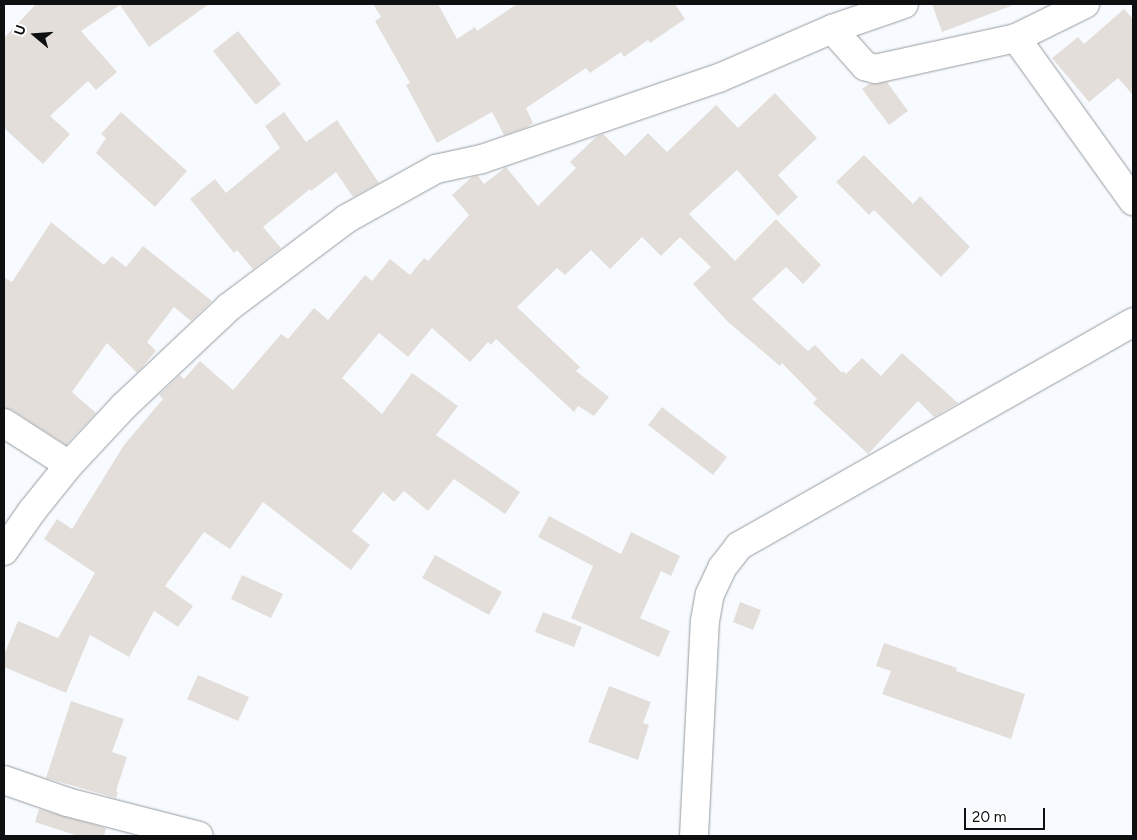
<!DOCTYPE html>
<html>
<head>
<meta charset="utf-8">
<style>
  body { margin:0 }
  #map { position:relative; width:1137px; height:840px; overflow:hidden; background:#f7fbff; font-family:Figtree,sans-serif }
  div>[style] { position:absolute }
  .building>* { inset:0; background:#e4deda }
  .roads { filter:drop-shadow(0 0 1px #969b9f) drop-shadow(0 0 1px #969b9f) }
  .minor>* { height:28px; margin:-14px; padding:0 14px; transform-origin:14px; border-radius:14px; background:#fff }
  span { translate:-50% -50%; white-space:nowrap; text-align:center; line-height:1.15; -webkit-text-stroke:4px #fff; paint-order:stroke }
  .frame { position:absolute; inset:0; border:5px solid #0d0f10; pointer-events:none }
  .north { position:absolute; left:10px; top:10px; width:50px; height:50px; -webkit-text-stroke:4px #fff; paint-order:stroke; rotate:288deg; font-size:14px; font-weight:700; line-height:20px; text-align:center; color:#0d0f10 }
  .north::after { content:''; display:block; margin:auto; width:18px; height:22px; background:#0d0f10; clip-path:polygon(50% 0,100% 100%,50% 72%,0 100%) }
  .scale { position:absolute; left:964px; top:808px; width:81px; height:22px; box-sizing:border-box; border:2px solid #0d0f10; border-top:0; padding-left:6px; font-size:15px; line-height:18px; white-space:nowrap; color:#0d0f10; -webkit-text-stroke:4px #fff; paint-order:stroke }
</style>
</head>
<body>
<div id="map">
  <div class="building">
    <i style="clip-path:polygon(36px 4px,209px 4px,149px 47px,120px 5px,81px 31px,117px 72px,96px 90px,88px 81px,50px 116px,70px 134px,43px 164px,4px 128px,4px 38px)"></i>
    <i style="clip-path:polygon(373px 4px,438px 4px,457px 39px,475px 27px,477px 31px,517px 4px,675px 4px,685px 19px,650px 43px,648px 40px,624px 57px,621px 52px,590px 73px,586px 68px,526px 108px,533px 123px,525px 128px,504px 135px,492px 112px,437px 143px,406px 85px,410px 83px,375px 21px,381px 17px)"></i>
    <i style="clip-path:polygon(932px 4px,1011px 4px,1011px 6px,942px 32px)"></i>
    <i style="clip-path:polygon(1124px 9px,1133px 19px,1133px 95px,1118px 78px,1089px 102px,1052px 58px,1078px 37px,1084px 44px)"></i>
    <i style="clip-path:polygon(238px 31px,281px 84px,256px 105px,213px 51px)"></i>
    <i style="clip-path:polygon(887px 82px,908px 111px,889px 125px,862px 89px,869px 84px)"></i>
    <i style="clip-path:polygon(775px 93px,817px 138px,778px 175px,798px 197px,778px 216px,737px 170px,689px 214px,735px 261px,776px 219px,821px 265px,803px 284px,786px 267px,752px 299px,808px 351px,815px 345px,842px 373px,843px 371px,846px 374px,862px 358px,881px 376px,902px 353px,958px 403px,934px 417px,918px 401px,868px 454px,813px 403px,817px 399px,782px 363px,780px 366px,728px 322px,693px 284px,711px 267px,680px 237px,661px 256px,642px 237px,610px 269px,591px 250px,565px 275px,557px 268px,517px 307px,580px 367px,576px 371px,609px 397px,594px 416px,578px 406px,574px 412px,496px 339px,491px 345px,488px 342px,470px 362px,432px 328px,408px 357px,379px 333px,342px 378px,382px 414px,412px 373px,458px 406px,436px 435px,520px 492px,505px 514px,454px 479px,428px 511px,404px 491px,394px 502px,383px 492px,352px 531px,370px 545px,351px 570px,263px 502px,230px 549px,204px 532px,165px 586px,193px 606px,178px 627px,154px 611px,129px 657px,90px 635px,66px 693px,4px 667px,4px 655px,18px 621px,58px 638px,95px 573px,44px 539px,57px 519px,72px 529px,124px 445px,163px 399px,159px 395px,180px 375px,184px 379px,200px 361px,233px 390px,281px 334px,288px 339px,314px 308px,328px 320px,365px 275px,372px 281px,390px 259px,410px 275px,424px 258px,428px 261px,469px 215px,452px 195px,472px 177px,478px 176px,484px 184px,506px 167px,538px 206px,576px 168px,570px 162px,596px 137px,603px 134px,625px 156px,648px 133px,667px 152px,716px 105px,738px 128px)"></i>
    <i style="clip-path:polygon(121px 112px,187px 171px,155px 207px,96px 153px,106px 138px,101px 134px)"></i>
    <i style="clip-path:polygon(284px 112px,306px 142px,337px 120px,379px 183px,353px 197px,336px 172px,311px 191px,310px 189px,263px 227px,281px 248px,253px 269px,237px 250px,234px 253px,190px 199px,215px 179px,226px 193px,280px 148px,265px 126px)"></i>
    <i style="clip-path:polygon(864px 155px,913px 204px,920px 196px,970px 247px,941px 277px,874px 210px,869px 215px,836px 182px)"></i>
    <i style="clip-path:polygon(51px 222px,104px 265px,112px 256px,126px 267px,143px 246px,212px 301px,191px 321px,174px 307px,147px 342px,156px 351px,137px 373px,107px 343px,72px 392px,96px 413px,66px 445px,12px 410px,4px 408px,4px 277px,12px 282px)"></i>
    <i style="clip-path:polygon(662px 407px,727px 457px,713px 475px,648px 425px)"></i>
    <i style="clip-path:polygon(549px 516px,621px 554px,631px 532px,680px 556px,671px 576px,661px 571px,640px 618px,670px 631px,659px 657px,571px 618px,593px 566px,538px 537px)"></i>
    <i style="clip-path:polygon(435px 555px,502px 592px,489px 615px,422px 578px)"></i>
    <i style="clip-path:polygon(242px 575px,283px 594px,271px 618px,231px 599px)"></i>
    <i style="clip-path:polygon(740px 602px,761px 610px,753px 630px,733px 622px)"></i>
    <i style="clip-path:polygon(543px 612px,582px 627px,574px 647px,535px 632px)"></i>
    <i style="clip-path:polygon(884px 643px,957px 668px,956px 671px,1025px 694px,1011px 739px,882px 694px,891px 671px,876px 666px)"></i>
    <i style="clip-path:polygon(198px 675px,249px 697px,238px 721px,187px 699px)"></i>
    <i style="clip-path:polygon(609px 686px,651px 702px,643px 723px,649px 725px,638px 760px,588px 742px)"></i>
    <i style="clip-path:polygon(71px 701px,124px 719px,112px 752px,127px 757px,116px 791px,118px 792px,116px 798px,46px 778px)"></i>
    <i style="clip-path:polygon(39px 809px,106px 828px,104px 836px,78px 836px,35px 822px)"></i>
  </div>
  <div class="roads">
    <div class="minor">
      <i style="left:832px;top:29px;width:50px;rotate:48.3deg"></i>
      <i style="left:865px;top:66px;width:10px;rotate:17deg"></i>
      <i style="left:875px;top:69px;width:144px;rotate:-12.4deg"></i>
      <i style="left:1016px;top:38px;width:77px;rotate:-26.2deg"></i>
      <i style="left:1016px;top:38px;width:201px;rotate:54.3deg"></i>
      <i style="left:4px;top:423px;width:77px;rotate:32.9deg"></i>
      <i style="left:4px;top:551px;width:49px;rotate:-55deg"></i>
      <i style="left:32px;top:511px;width:59px;rotate:-51.2deg"></i>
      <i style="left:69px;top:465px;width:81px;rotate:-47deg"></i>
      <i style="left:124px;top:406px;width:144px;rotate:-43.3deg"></i>
      <i style="left:229px;top:307px;width:146px;rotate:-36.9deg"></i>
      <i style="left:346px;top:219px;width:103px;rotate:-29.1deg"></i>
      <i style="left:436px;top:169px;width:47px;rotate:-12.3deg"></i>
      <i style="left:482px;top:159px;width:250px;rotate:-18.9deg"></i>
      <i style="left:719px;top:78px;width:123px;rotate:-23.4deg"></i>
      <i style="left:832px;top:29px;width:76px;rotate:-19.1deg"></i>
      <i style="left:4px;top:780px;width:67px;rotate:19.2deg"></i>
      <i style="left:67px;top:802px;width:136px;rotate:14.4deg"></i>
      <i style="left:694px;top:836px;width:215px;rotate:-87.1deg"></i>
      <i style="left:705px;top:621px;width:27px;rotate:-80deg"></i>
      <i style="left:710px;top:594px;width:29px;rotate:-65deg"></i>
      <i style="left:722px;top:568px;width:28px;rotate:-52deg"></i>
      <i style="left:739px;top:546px;width:453px;rotate:-29.6deg"></i>
    </div>
  </div>
  <div class="frame"></div>
  <div class="north">U</div>
  <div class="scale">20 m</div>
</div>
</body>
</html>
